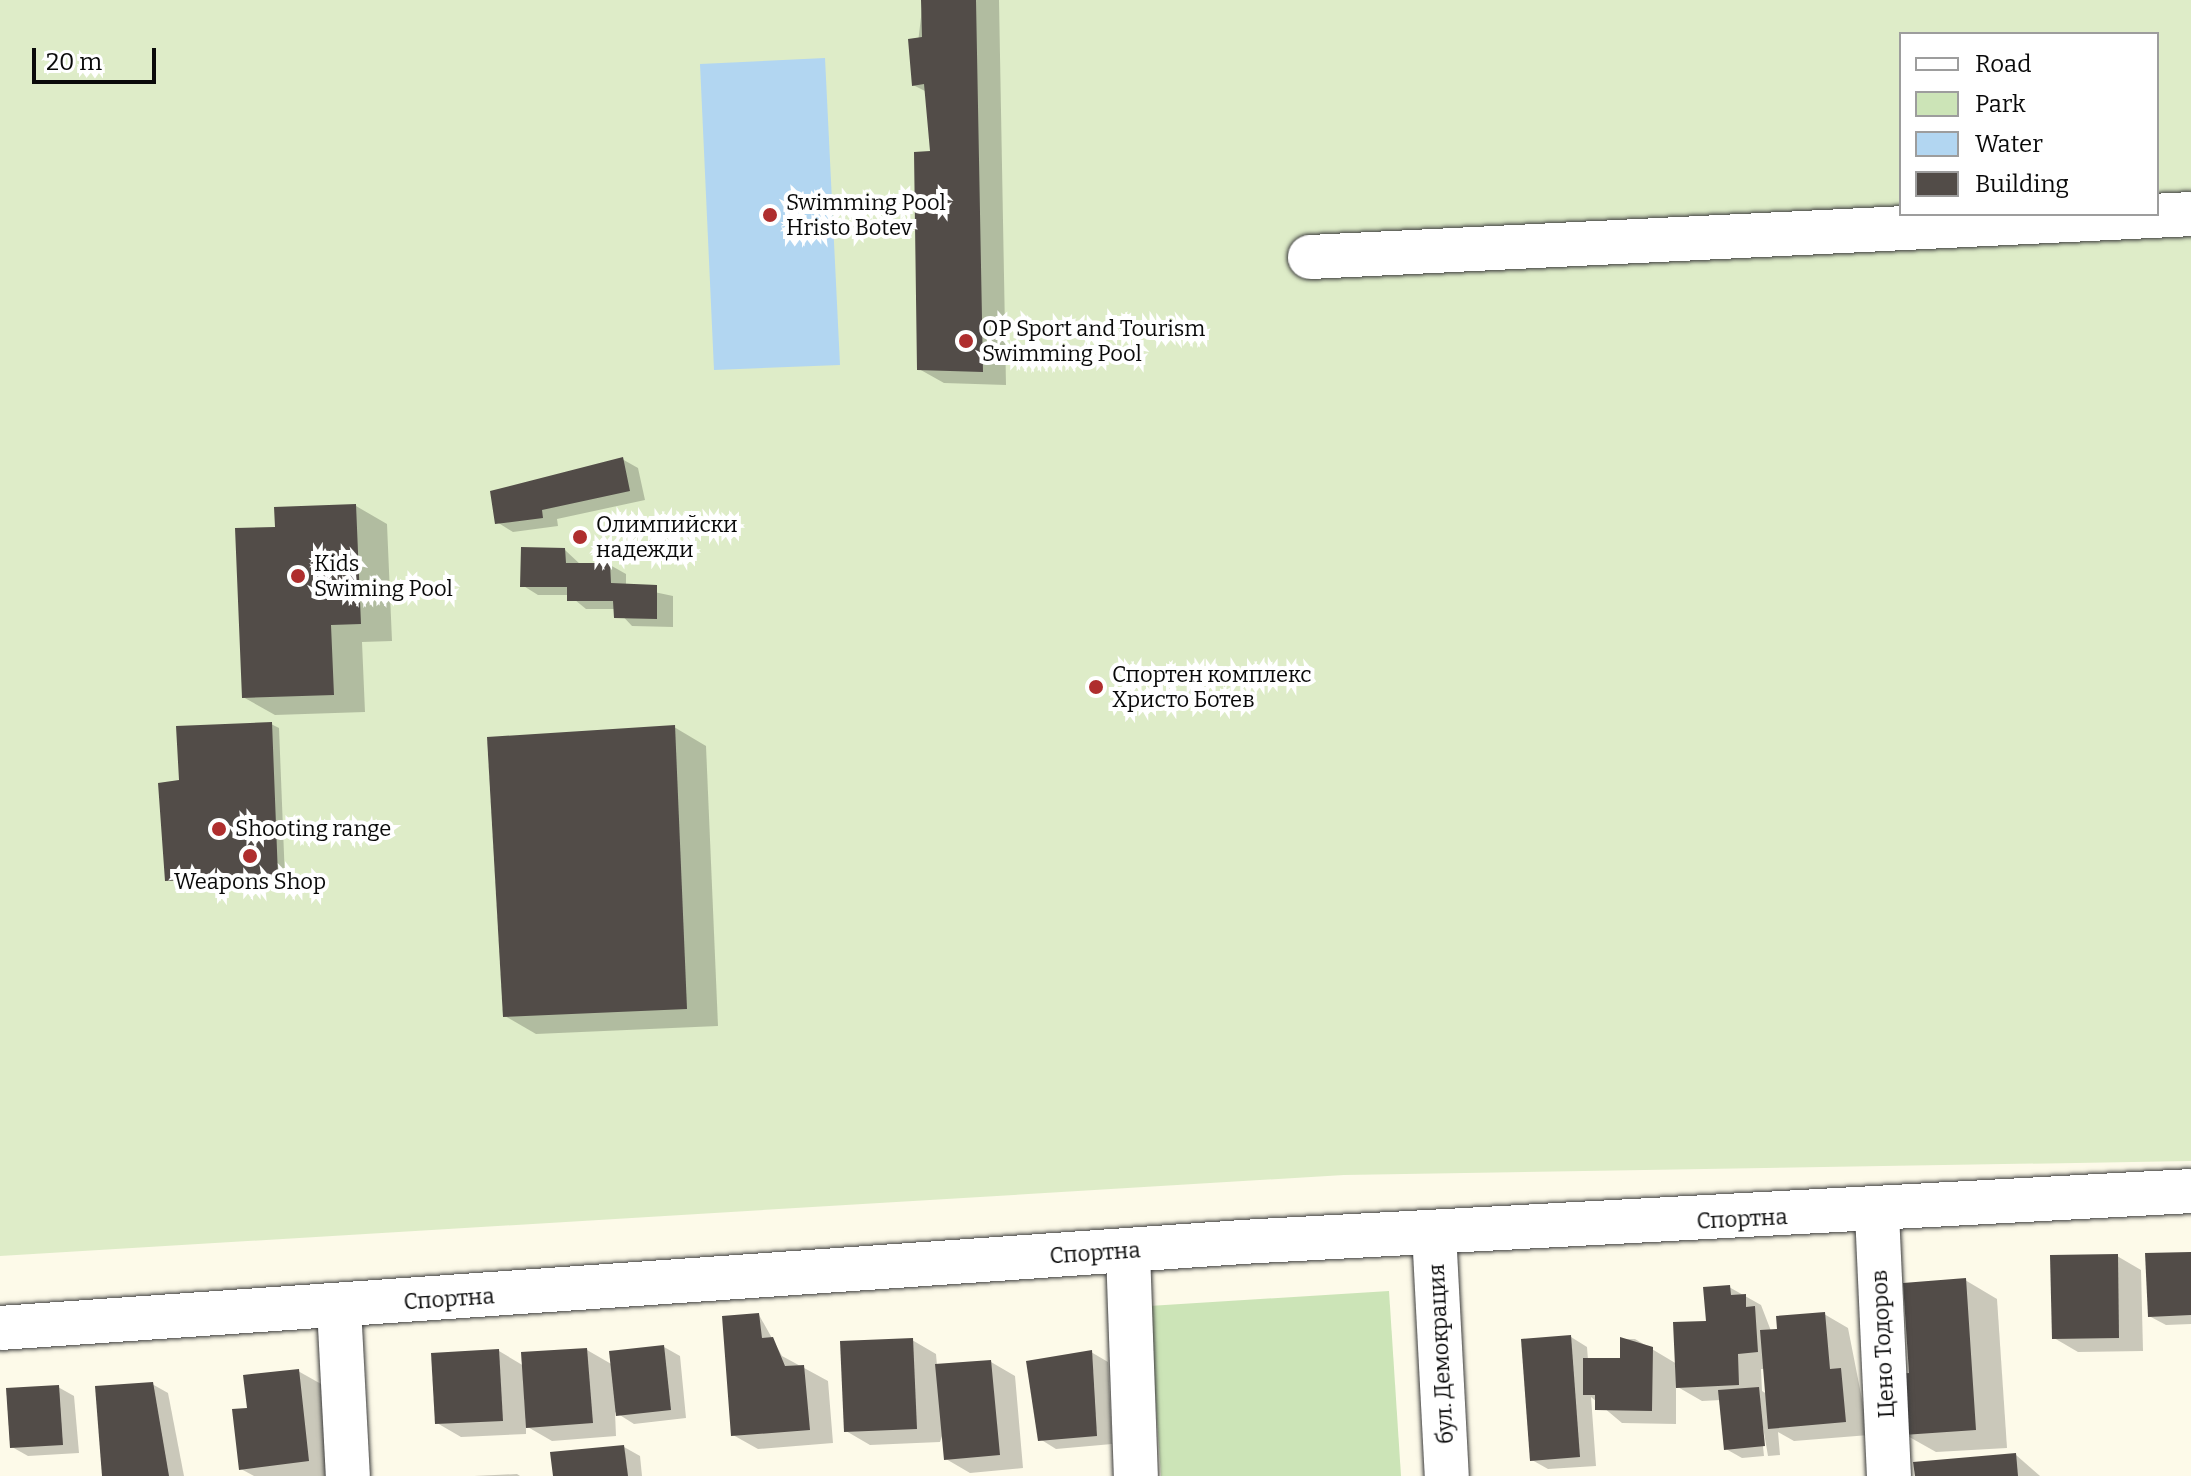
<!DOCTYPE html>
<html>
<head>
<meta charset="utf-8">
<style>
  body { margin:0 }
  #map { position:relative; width:2191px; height:1476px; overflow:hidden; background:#fdfae9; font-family:Bitter,serif }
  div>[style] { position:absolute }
  .green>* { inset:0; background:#cce4b7 }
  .pitch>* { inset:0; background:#deecc8 }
  .water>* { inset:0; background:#b2d6f1 }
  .shadow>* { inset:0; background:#0003 }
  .building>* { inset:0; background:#524c48 }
  .roads { filter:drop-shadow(0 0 2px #3d3d3d) drop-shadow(0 0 2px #3d3d3d) }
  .street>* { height:44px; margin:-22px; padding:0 22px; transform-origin:22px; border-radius:22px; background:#fff }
  .dots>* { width:22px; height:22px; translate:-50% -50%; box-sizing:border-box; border:4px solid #fff; border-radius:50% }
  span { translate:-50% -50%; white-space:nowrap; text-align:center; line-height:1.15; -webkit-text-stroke:8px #fff; paint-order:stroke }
  .poi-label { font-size:22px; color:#0a0a0a }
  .left { translate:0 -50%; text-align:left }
  .street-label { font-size:22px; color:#0a0a0a }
  .legend { position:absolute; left:1899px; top:32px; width:260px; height:184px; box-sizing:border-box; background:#fff; border:2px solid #9d9d9d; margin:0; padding:10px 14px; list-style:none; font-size:24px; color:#0a0a0a }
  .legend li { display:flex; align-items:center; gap:16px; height:40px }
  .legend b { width:40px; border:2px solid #9d9d9d }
  .scale { position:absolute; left:32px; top:48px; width:124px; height:36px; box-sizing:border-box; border:4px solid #0a0a0a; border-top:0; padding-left:10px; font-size:24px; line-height:28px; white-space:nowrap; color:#0a0a0a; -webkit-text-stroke:6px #fff; paint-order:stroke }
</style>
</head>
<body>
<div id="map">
  <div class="green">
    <i style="clip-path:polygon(1389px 1291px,1401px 1476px,1161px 1476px,1149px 1306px)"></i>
  </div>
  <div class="pitch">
    <i style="clip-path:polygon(evenodd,0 0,2191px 0,2191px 1161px,1344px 1175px,0 1256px,0 0,1901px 34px,2157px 34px,2157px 214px,1901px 214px,1901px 34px)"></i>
  </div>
  <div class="water">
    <i style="clip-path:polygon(825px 58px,840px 365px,714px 370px,700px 64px)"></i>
  </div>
  <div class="shadow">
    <i style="clip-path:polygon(923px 0,999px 0,1006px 385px,944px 383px,919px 369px,932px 153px,927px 92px,913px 85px)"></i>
    <i style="clip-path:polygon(622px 459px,638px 468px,645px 500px,557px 519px,558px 526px,513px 532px,497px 522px)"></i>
    <i style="clip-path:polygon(356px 506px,387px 524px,392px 641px,362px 642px,365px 712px,275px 715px,243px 697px,277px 529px)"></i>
    <i style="clip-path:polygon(565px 550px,581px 565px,610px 565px,626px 574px,626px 586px,673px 596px,673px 627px,632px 626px,616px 609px,586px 609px,569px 595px,538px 595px,522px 585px)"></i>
    <i style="clip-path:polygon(271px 724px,279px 728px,285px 879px,167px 880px,181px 782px)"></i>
    <i style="clip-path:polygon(674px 727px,706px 746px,718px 1026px,536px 1034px,505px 1016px)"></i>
    <i style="clip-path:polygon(2191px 1254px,2191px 1324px,2166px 1325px,2149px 1316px)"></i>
    <i style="clip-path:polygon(2117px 1256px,2141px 1270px,2143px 1351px,2078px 1352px,2054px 1338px)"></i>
    <i style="clip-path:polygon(1965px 1280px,1997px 1299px,2007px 1448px,1936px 1452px,1904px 1434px,1911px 1375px)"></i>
    <i style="clip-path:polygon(evenodd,1729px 1287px,1761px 1305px,1771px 1331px,1824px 1314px,1848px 1328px,1869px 1435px,1794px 1441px,1778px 1432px,1780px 1455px,1768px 1456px,1758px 1398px,1764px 1456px,1742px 1458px,1726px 1449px,1721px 1400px,1702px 1401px,1676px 1386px,1676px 1424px,1622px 1423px,1591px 1397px,1596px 1466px,1548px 1469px,1532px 1460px,1571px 1337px,1587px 1347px,1588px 1360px,1622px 1360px,1622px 1339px,1635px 1339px,1677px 1364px,1714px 1322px,1729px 1287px,1761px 1369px,1765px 1369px,1767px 1394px,1762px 1391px,1761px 1369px)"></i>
    <i style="clip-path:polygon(759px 1315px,782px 1356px,828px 1381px,833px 1443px,758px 1449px,733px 1435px)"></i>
    <i style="clip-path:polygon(912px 1340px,936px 1354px,937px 1366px,991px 1362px,1015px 1376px,1023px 1468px,970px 1473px,946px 1459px,943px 1433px,940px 1442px,870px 1445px,846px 1431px)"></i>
    <i style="clip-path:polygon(664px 1347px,680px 1356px,686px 1418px,634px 1424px,615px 1412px,616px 1436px,552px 1441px,526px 1426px,526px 1434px,461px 1437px,437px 1423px,499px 1351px,524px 1366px,587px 1350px,613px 1365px)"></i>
    <i style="clip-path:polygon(1091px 1352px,1108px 1362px,1112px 1444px,1056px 1449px,1040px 1439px)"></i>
    <i style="clip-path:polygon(298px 1371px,330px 1389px,340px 1476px,254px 1476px,241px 1469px,249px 1409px)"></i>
    <i style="clip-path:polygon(152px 1384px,168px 1393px,184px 1476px,104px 1476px)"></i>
    <i style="clip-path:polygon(58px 1387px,74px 1396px,79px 1453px,28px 1456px,12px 1447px)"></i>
    <i style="clip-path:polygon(624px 1447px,640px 1456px,642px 1476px,555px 1476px)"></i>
    <i style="clip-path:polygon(2016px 1455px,2040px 1476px,1917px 1476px)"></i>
    <i style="clip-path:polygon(517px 1474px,520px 1476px,474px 1476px)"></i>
  </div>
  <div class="building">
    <i style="clip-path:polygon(921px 0,976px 0,983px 372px,917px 370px,914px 152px,930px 151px,924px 84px,912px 86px,908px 39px,922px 37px)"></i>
    <i style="clip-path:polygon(623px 457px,630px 491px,542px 510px,543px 518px,495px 524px,490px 491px)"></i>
    <i style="clip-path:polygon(356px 504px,361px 624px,331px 625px,334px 695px,242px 698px,235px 528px,275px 527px,274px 507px)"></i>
    <i style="clip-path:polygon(521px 547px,565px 548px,566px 563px,610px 563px,611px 583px,657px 585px,657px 619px,614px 618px,613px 601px,567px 601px,567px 587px,520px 587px)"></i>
    <i style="clip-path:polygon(272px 722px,278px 876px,165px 881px,158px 783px,179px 780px,176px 726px)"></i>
    <i style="clip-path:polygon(675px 725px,687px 1009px,503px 1017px,487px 737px)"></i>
    <i style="clip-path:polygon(2191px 1252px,2191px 1315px,2148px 1317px,2145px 1253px)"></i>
    <i style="clip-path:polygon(2118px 1254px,2119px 1338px,2052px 1339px,2050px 1255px)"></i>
    <i style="clip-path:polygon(1966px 1278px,1976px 1430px,1903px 1435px,1898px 1374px,1909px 1373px,1903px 1283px)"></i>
    <i style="clip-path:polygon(1730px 1285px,1731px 1295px,1746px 1294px,1746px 1307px,1755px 1306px,1758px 1352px,1738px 1354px,1739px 1385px,1676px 1388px,1673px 1322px,1706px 1321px,1703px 1287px)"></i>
    <i style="clip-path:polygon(1825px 1312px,1830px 1369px,1841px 1368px,1846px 1422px,1768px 1429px,1760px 1330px,1777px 1329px,1776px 1316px)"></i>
    <i style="clip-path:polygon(759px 1313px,762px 1338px,773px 1337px,785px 1366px,804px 1365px,810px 1430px,731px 1436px,722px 1316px)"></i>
    <i style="clip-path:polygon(1571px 1335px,1580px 1457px,1530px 1461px,1521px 1339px)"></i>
    <i style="clip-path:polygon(1620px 1337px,1653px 1347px,1652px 1411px,1595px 1410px,1595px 1395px,1583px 1395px,1583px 1358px,1620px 1358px)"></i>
    <i style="clip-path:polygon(913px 1338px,917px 1429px,844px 1432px,840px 1341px)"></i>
    <i style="clip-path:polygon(664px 1345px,671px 1410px,616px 1416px,609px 1351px)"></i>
    <i style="clip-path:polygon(587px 1348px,593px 1423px,526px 1428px,521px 1352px)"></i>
    <i style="clip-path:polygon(499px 1349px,503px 1421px,435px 1424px,431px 1353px)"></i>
    <i style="clip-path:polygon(1092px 1350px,1097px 1436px,1038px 1441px,1026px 1361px)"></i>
    <i style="clip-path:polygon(991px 1360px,1000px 1455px,944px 1460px,935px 1364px)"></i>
    <i style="clip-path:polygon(299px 1369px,309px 1461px,239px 1470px,232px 1409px,247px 1408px,243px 1375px)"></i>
    <i style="clip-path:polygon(153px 1382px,169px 1476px,102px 1476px,95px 1386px)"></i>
    <i style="clip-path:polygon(59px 1385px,63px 1445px,10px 1448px,6px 1388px)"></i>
    <i style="clip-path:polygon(1759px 1387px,1765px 1446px,1724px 1450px,1718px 1390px)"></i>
    <i style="clip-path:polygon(624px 1445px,628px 1476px,553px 1476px,550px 1452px)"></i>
    <i style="clip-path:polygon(2016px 1453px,2018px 1476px,1915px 1476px,1913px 1462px)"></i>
  </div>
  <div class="roads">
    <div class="street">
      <i style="left:1310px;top:257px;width:882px;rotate:-2.79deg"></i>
      <i style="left:1877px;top:1213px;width:263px;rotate:87.4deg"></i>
      <i style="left:1434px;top:1232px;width:244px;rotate:87deg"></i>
      <i style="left:1128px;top:1251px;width:225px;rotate:88deg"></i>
      <i style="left:339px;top:1307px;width:169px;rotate:87deg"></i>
      <i style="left:0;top:1328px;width:1244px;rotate:-3.96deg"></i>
      <i style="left:1241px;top:1242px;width:951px;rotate:-3.07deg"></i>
    </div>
  </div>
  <div class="dots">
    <i style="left:770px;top:215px;background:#af2e2e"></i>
    <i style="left:966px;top:341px;background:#af2e2e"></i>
    <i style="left:580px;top:537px;background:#af2e2e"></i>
    <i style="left:298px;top:576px;background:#af2e2e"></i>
    <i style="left:1096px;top:687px;background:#af2e2e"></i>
    <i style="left:219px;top:829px;background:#af2e2e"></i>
    <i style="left:250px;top:856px;background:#af2e2e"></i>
  </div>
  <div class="poi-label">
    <span class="left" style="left:786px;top:215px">Swimming Pool<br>Hristo Botev</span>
    <span class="left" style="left:982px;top:341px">OP Sport and Tourism<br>Swimming Pool</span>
    <span class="left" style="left:596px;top:537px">Олимпийски<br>надежди</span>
    <span class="left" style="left:314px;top:576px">Kids<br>Swiming Pool</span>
    <span class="left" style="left:1112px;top:687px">Спортен комплекс<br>Христо Ботев</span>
    <span class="left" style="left:235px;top:829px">Shooting range</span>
    <span style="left:250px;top:882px">Weapons Shop</span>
  </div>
  <div class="street-label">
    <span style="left:1742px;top:1219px;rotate:-3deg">Спортна</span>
    <span style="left:1095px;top:1253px;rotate:-4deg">Спортна</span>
    <span style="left:449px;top:1299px;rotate:-4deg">Спортна</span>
    <span style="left:1883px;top:1344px;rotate:-93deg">Цено Тодоров</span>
    <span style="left:1441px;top:1354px;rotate:-93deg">бул. Демокрация</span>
  </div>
  <ul class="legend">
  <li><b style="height:10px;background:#fff"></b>Road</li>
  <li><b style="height:22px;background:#cce4b7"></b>Park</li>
  <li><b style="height:22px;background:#b2d6f1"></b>Water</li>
  <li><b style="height:22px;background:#524c48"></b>Building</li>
  </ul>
  <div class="scale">20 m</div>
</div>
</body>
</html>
